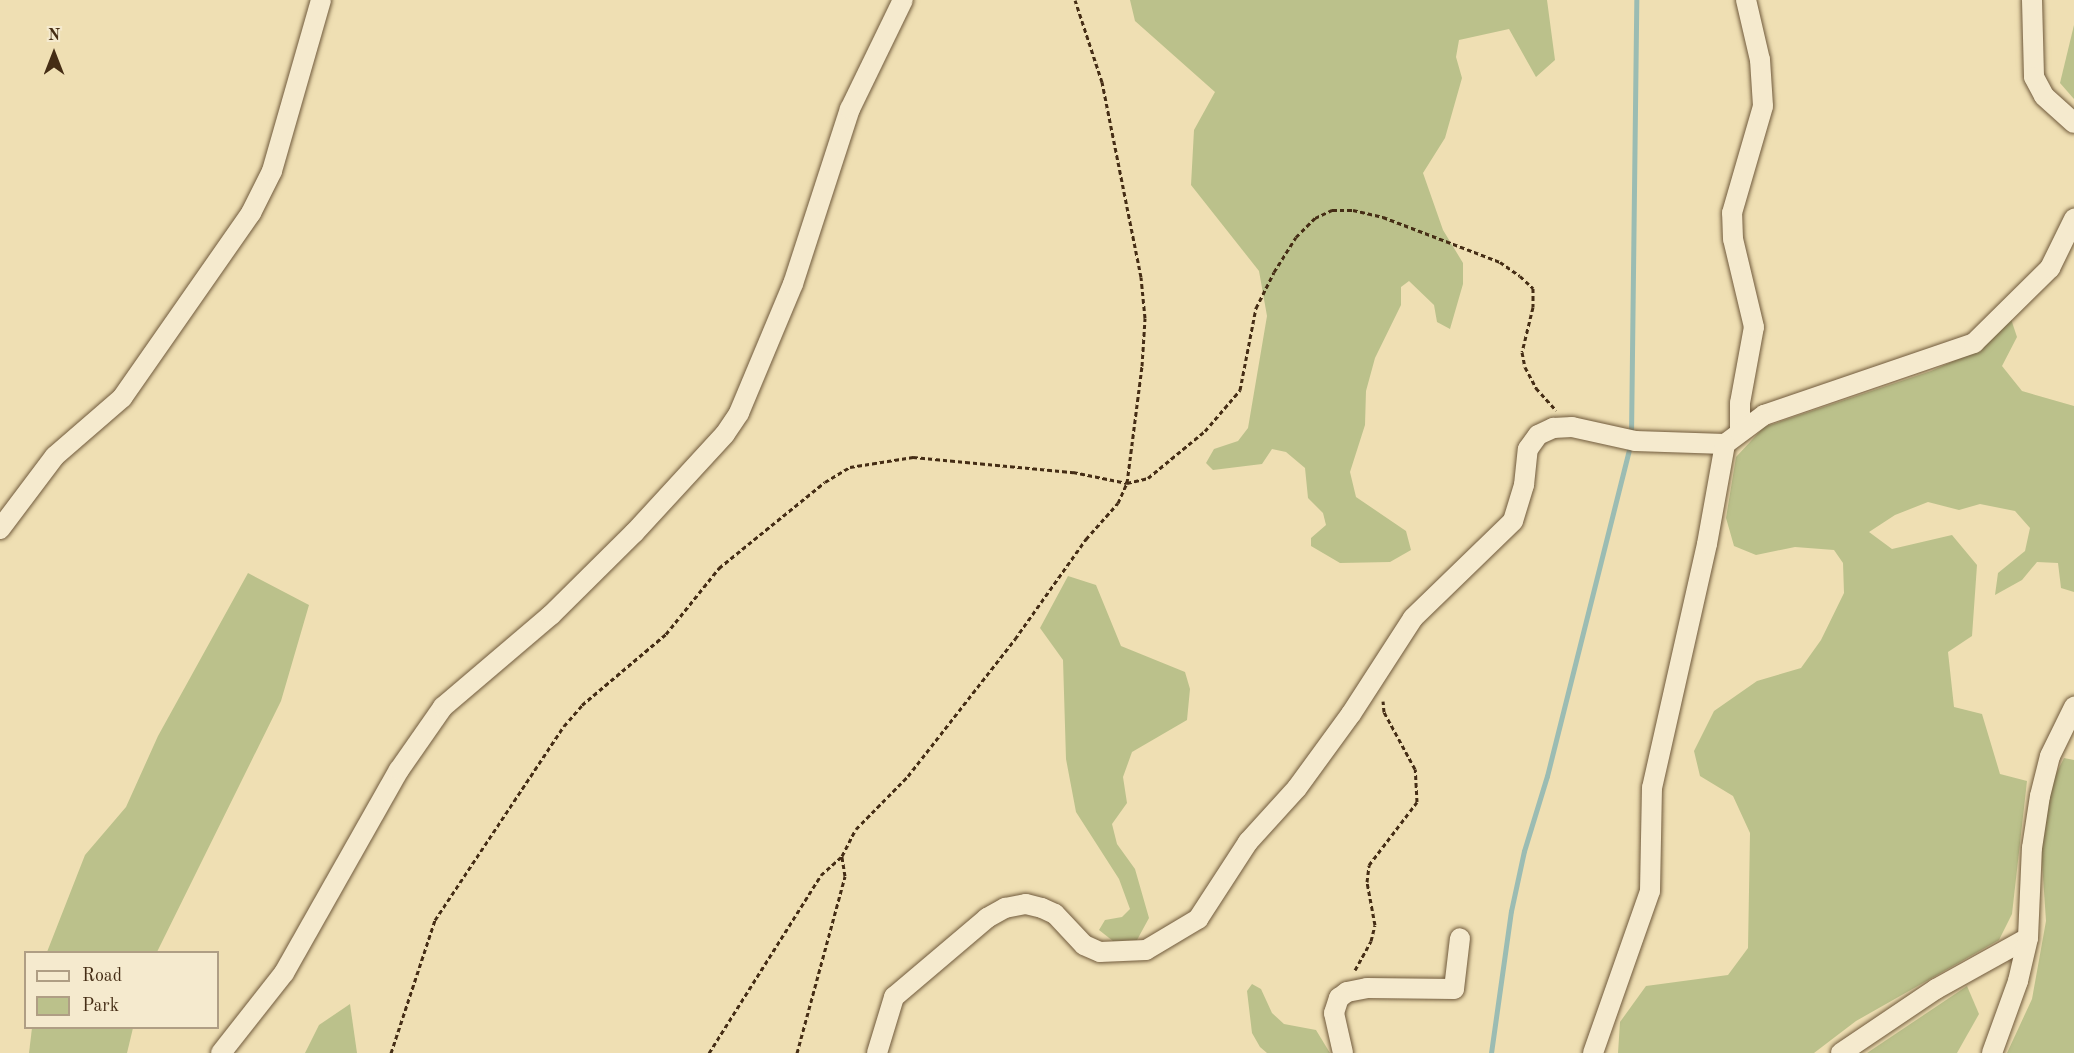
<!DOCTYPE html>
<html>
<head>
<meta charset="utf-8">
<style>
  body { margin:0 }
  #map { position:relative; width:2074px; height:1053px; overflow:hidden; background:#efdfb3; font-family:"Old Standard TT",serif }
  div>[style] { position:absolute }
  .green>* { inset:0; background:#bbc18b }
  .stream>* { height:5px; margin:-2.5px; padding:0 2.5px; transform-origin:2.5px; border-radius:2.5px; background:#9bbcb3 }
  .path>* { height:3px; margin-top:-1.5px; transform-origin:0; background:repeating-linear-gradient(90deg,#452d15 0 4.5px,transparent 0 7.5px) }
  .roads { filter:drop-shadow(0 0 2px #705a3c) drop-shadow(0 0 2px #705a3c) }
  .street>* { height:20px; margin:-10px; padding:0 10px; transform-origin:10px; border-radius:10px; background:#f5eace }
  span { translate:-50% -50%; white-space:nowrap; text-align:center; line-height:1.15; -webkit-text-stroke:5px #f5eace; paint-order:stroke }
  .legend { position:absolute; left:24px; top:951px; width:195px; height:78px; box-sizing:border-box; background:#f5eace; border:2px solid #af9e84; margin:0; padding:8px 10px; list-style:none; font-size:18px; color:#452d15 }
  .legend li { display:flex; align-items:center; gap:12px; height:30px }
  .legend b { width:30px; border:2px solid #af9e84 }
  .north { position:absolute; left:24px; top:24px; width:60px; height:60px; -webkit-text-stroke:4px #f5eace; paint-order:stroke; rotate:0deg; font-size:16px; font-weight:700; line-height:24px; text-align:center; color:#452d15 }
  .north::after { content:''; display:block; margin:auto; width:21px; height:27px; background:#452d15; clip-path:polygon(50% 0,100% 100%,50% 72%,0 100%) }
</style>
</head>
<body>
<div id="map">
  <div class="green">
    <i style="clip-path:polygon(1130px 0,1547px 0,1555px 60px,1536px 77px,1509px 29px,1459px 40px,1456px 57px,1462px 78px,1445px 138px,1423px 173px,1443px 230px,1463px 263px,1463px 284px,1450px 329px,1437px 322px,1434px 305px,1409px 281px,1401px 287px,1401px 305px,1375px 358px,1366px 391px,1365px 425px,1350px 472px,1356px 497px,1406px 531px,1411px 550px,1390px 562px,1340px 563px,1311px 546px,1311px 538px,1326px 525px,1323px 513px,1308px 498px,1305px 468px,1286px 452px,1272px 449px,1262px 464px,1213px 470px,1206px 463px,1214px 449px,1238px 441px,1248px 428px,1267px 316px,1259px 271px,1191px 185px,1194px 130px,1215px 92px,1135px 21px)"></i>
    <i style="clip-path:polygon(2074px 25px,2074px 99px,2060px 83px)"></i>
    <i style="clip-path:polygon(2011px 319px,2017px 337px,2002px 366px,2022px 391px,2074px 406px,2074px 592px,2061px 588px,2058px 563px,2037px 562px,2022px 580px,1995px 595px,1998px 573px,2025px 551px,2030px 528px,2015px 511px,1980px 504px,1959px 510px,1928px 502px,1895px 515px,1869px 532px,1892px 549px,1952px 535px,1977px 565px,1972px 636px,1948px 652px,1954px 707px,1982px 714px,2000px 774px,2027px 781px,2012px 914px,1999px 940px,1856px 1021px,1814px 1053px,1618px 1053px,1620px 1022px,1646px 986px,1728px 975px,1748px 948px,1750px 833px,1733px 796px,1700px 776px,1694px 751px,1714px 711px,1757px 681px,1801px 668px,1821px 640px,1844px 593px,1843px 563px,1834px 550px,1795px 547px,1756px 555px,1734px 546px,1726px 518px,1736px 457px,1764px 427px,1931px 371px,1981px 349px)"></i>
    <i style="clip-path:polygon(248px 573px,309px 605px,281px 701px,157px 952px,47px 952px,85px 855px,126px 807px,158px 736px)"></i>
    <i style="clip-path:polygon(1068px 576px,1096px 585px,1121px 646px,1185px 672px,1190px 689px,1187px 720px,1132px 752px,1123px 777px,1127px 803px,1112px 824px,1117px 844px,1135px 869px,1149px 918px,1137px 940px,1113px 941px,1099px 930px,1105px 920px,1122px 917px,1130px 909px,1119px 879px,1076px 812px,1066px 759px,1063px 660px,1040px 628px)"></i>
    <i style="clip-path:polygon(2064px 758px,2074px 760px,2074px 1053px,2007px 1053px,2032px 999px,2046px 921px,2041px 847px,2052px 782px)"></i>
    <i style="clip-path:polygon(1252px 984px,1261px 989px,1272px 1013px,1284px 1024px,1316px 1030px,1330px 1053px,1267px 1053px,1260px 1047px,1252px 1033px,1247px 991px)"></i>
    <i style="clip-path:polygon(1967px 986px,1979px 1014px,1957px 1053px,1867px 1053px)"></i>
    <i style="clip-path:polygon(350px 1004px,357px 1053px,305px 1053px,319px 1025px)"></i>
    <i style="clip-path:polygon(32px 1028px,133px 1028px,127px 1053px,29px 1053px)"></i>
  </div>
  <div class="stream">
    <i style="left:1631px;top:436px;width:436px;rotate:-89.3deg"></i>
    <i style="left:1491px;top:1053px;width:143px;rotate:-82deg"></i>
    <i style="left:1511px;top:911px;width:61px;rotate:-77.8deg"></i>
    <i style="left:1524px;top:851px;width:78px;rotate:-73deg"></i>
    <i style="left:1547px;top:776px;width:341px;rotate:-75.9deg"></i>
  </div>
  <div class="path">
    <i style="left:1355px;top:970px;width:33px;rotate:-61deg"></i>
    <i style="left:1371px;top:941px;width:16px;rotate:-76deg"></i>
    <i style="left:1375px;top:925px;width:44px;rotate:-100.5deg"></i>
    <i style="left:1367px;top:882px;width:17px;rotate:-83deg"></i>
    <i style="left:1369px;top:865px;width:79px;rotate:-52.7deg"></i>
    <i style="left:1417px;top:802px;width:33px;rotate:-93deg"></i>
    <i style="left:1415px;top:769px;width:65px;rotate:-118.5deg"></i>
    <i style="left:1384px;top:712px;width:11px;rotate:-95deg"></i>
    <i style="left:391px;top:1053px;width:140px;rotate:-71.7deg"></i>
    <i style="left:435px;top:920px;width:233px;rotate:-56.4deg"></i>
    <i style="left:564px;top:726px;width:28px;rotate:-49deg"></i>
    <i style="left:582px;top:705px;width:110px;rotate:-40.2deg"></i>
    <i style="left:666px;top:634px;width:85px;rotate:-51.2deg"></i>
    <i style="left:719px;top:568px;width:136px;rotate:-39.1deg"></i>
    <i style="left:825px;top:482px;width:29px;rotate:-31deg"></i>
    <i style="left:850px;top:467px;width:64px;rotate:-9deg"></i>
    <i style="left:913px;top:457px;width:161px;rotate:5.4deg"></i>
    <i style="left:1073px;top:472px;width:55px;rotate:11.5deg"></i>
    <i style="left:1127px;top:483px;width:22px;rotate:-13deg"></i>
    <i style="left:1148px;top:478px;width:74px;rotate:-39.5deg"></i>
    <i style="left:1205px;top:431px;width:54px;rotate:-49.5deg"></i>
    <i style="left:1240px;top:390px;width:84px;rotate:-79deg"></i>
    <i style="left:1256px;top:308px;width:40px;rotate:-63.4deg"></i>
    <i style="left:1274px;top:272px;width:41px;rotate:-57.8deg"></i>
    <i style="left:1296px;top:237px;width:27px;rotate:-45deg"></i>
    <i style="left:1315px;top:218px;width:19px;rotate:-25deg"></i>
    <i style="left:1332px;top:210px;width:21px"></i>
    <i style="left:1353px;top:210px;width:31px;rotate:13deg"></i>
    <i style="left:1383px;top:217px;width:125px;rotate:21deg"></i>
    <i style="left:1500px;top:262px;width:24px;rotate:35deg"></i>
    <i style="left:1520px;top:276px;width:18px;rotate:43deg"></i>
    <i style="left:1533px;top:288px;width:19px;rotate:90deg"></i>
    <i style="left:1533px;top:307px;width:46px;rotate:103.7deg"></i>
    <i style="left:1522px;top:352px;width:15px;rotate:79deg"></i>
    <i style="left:1525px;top:367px;width:24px;rotate:62deg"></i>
    <i style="left:1536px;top:388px;width:30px;rotate:48deg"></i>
    <i style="left:709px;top:1053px;width:210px;rotate:-57.8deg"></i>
    <i style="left:821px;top:875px;width:28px;rotate:-42deg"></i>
    <i style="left:842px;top:856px;width:30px;rotate:-63deg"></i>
    <i style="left:856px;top:829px;width:74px;rotate:-45.5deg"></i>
    <i style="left:908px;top:776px;width:174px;rotate:-52deg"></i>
    <i style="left:1015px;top:639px;width:123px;rotate:-54.6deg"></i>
    <i style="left:1086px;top:539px;width:48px;rotate:-48.4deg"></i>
    <i style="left:1118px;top:503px;width:22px;rotate:-66deg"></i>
    <i style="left:1127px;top:483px;width:118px;rotate:-82.7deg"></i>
    <i style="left:1142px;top:366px;width:48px;rotate:-86.4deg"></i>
    <i style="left:1145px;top:318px;width:41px;rotate:-95.6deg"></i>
    <i style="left:1141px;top:277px;width:199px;rotate:-101.3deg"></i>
    <i style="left:1102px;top:82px;width:86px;rotate:-108.2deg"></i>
    <i style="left:797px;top:1053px;width:183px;rotate:-74.8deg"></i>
    <i style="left:845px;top:876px;width:20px;rotate:-99deg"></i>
  </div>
  <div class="roads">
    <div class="street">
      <i style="left:2032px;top:0;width:77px;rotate:88.5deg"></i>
      <i style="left:2034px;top:77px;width:21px;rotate:62deg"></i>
      <i style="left:2044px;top:96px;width:40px;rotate:42deg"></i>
      <i style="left:1740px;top:431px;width:28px;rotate:-90deg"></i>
      <i style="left:1740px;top:403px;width:77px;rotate:-79.6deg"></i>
      <i style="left:1754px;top:327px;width:90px;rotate:-103.4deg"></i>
      <i style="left:1733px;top:239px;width:26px;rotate:-92deg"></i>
      <i style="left:1732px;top:213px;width:111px;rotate:-73.8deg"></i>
      <i style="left:1763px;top:106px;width:46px;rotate:-93.7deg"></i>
      <i style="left:1760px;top:60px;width:62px;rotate:-103.1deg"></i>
      <i style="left:0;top:529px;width:91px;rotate:-53deg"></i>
      <i style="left:55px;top:456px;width:89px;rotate:-40.9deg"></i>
      <i style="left:122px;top:398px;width:226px;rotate:-55.1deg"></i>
      <i style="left:251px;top:213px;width:47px;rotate:-63.4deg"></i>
      <i style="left:272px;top:171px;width:178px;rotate:-74deg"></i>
      <i style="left:221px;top:1053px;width:102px;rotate:-51.8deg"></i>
      <i style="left:284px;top:973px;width:233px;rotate:-60.5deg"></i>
      <i style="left:399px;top:770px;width:77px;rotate:-55.1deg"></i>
      <i style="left:443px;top:707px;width:142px;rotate:-40.4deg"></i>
      <i style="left:551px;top:615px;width:117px;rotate:-44.7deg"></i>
      <i style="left:634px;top:533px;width:134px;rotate:-47.4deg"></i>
      <i style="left:725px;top:434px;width:25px;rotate:-56deg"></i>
      <i style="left:739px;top:413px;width:140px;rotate:-67.3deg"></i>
      <i style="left:793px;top:284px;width:184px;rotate:-72deg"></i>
      <i style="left:850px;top:109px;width:121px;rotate:-64.1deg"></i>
      <i style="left:877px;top:1053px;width:59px;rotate:-73.1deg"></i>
      <i style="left:894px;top:997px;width:122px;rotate:-40.3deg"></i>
      <i style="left:987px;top:918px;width:21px;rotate:-29deg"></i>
      <i style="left:1005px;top:908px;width:21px;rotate:-11deg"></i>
      <i style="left:1026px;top:904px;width:16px;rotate:14deg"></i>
      <i style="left:1042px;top:908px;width:14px;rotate:25deg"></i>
      <i style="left:1055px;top:914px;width:42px;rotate:46.9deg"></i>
      <i style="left:1084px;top:945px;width:17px;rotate:24deg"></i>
      <i style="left:1100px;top:952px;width:46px;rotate:-2.5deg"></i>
      <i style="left:1146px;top:950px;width:61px;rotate:-30.8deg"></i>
      <i style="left:1198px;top:919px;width:92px;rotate:-57deg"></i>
      <i style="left:1248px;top:842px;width:73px;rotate:-47.8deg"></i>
      <i style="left:1297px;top:788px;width:92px;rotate:-53.9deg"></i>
      <i style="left:1351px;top:714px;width:114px;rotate:-57.1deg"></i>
      <i style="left:1413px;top:618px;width:139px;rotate:-44.1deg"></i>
      <i style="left:1513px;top:521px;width:38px;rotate:-73deg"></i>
      <i style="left:1524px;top:485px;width:36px;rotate:-84deg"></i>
      <i style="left:1528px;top:449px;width:17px;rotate:-54deg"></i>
      <i style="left:1538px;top:435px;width:17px;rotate:-25deg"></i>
      <i style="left:1553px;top:428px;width:19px;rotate:-3deg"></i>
      <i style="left:1572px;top:427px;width:65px;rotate:12.5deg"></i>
      <i style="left:1635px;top:441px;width:90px;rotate:1.9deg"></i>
      <i style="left:1725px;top:444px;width:49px;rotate:-36.6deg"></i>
      <i style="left:1764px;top:415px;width:222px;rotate:-18.9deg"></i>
      <i style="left:1974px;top:343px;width:107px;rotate:-44.6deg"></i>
      <i style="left:2050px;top:268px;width:55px;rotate:-63.9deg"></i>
      <i style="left:1343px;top:1053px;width:41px;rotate:-102.7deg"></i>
      <i style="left:1334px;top:1013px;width:16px;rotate:-72deg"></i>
      <i style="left:1339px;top:998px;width:10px;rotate:-37deg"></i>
      <i style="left:1347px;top:992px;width:20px;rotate:-11deg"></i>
      <i style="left:1367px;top:988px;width:87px;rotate:0.7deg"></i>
      <i style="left:1454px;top:989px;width:51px;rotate:-83.3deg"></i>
      <i style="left:1593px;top:1053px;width:172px;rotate:-70.6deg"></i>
      <i style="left:1650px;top:891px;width:103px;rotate:-88.9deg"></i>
      <i style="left:1652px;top:788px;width:250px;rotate:-77.3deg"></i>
      <i style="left:1707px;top:544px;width:102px;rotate:-79.8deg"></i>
      <i style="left:1841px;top:1053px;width:115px;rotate:-34deg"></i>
      <i style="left:1936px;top:989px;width:105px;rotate:-29deg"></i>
      <i style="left:1992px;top:1053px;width:77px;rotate:-70.1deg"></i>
      <i style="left:2018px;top:981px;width:44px;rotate:-76.9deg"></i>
      <i style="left:2028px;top:938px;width:90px;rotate:-87.5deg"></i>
      <i style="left:2032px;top:848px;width:53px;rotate:-81.3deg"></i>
      <i style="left:2040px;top:796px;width:41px;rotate:-76deg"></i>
      <i style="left:2050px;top:756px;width:55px;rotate:-63.9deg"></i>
    </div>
  </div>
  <ul class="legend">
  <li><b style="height:8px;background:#f5eace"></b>Road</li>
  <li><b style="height:16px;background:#bbc18b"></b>Park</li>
  </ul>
  <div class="north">N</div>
</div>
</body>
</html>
